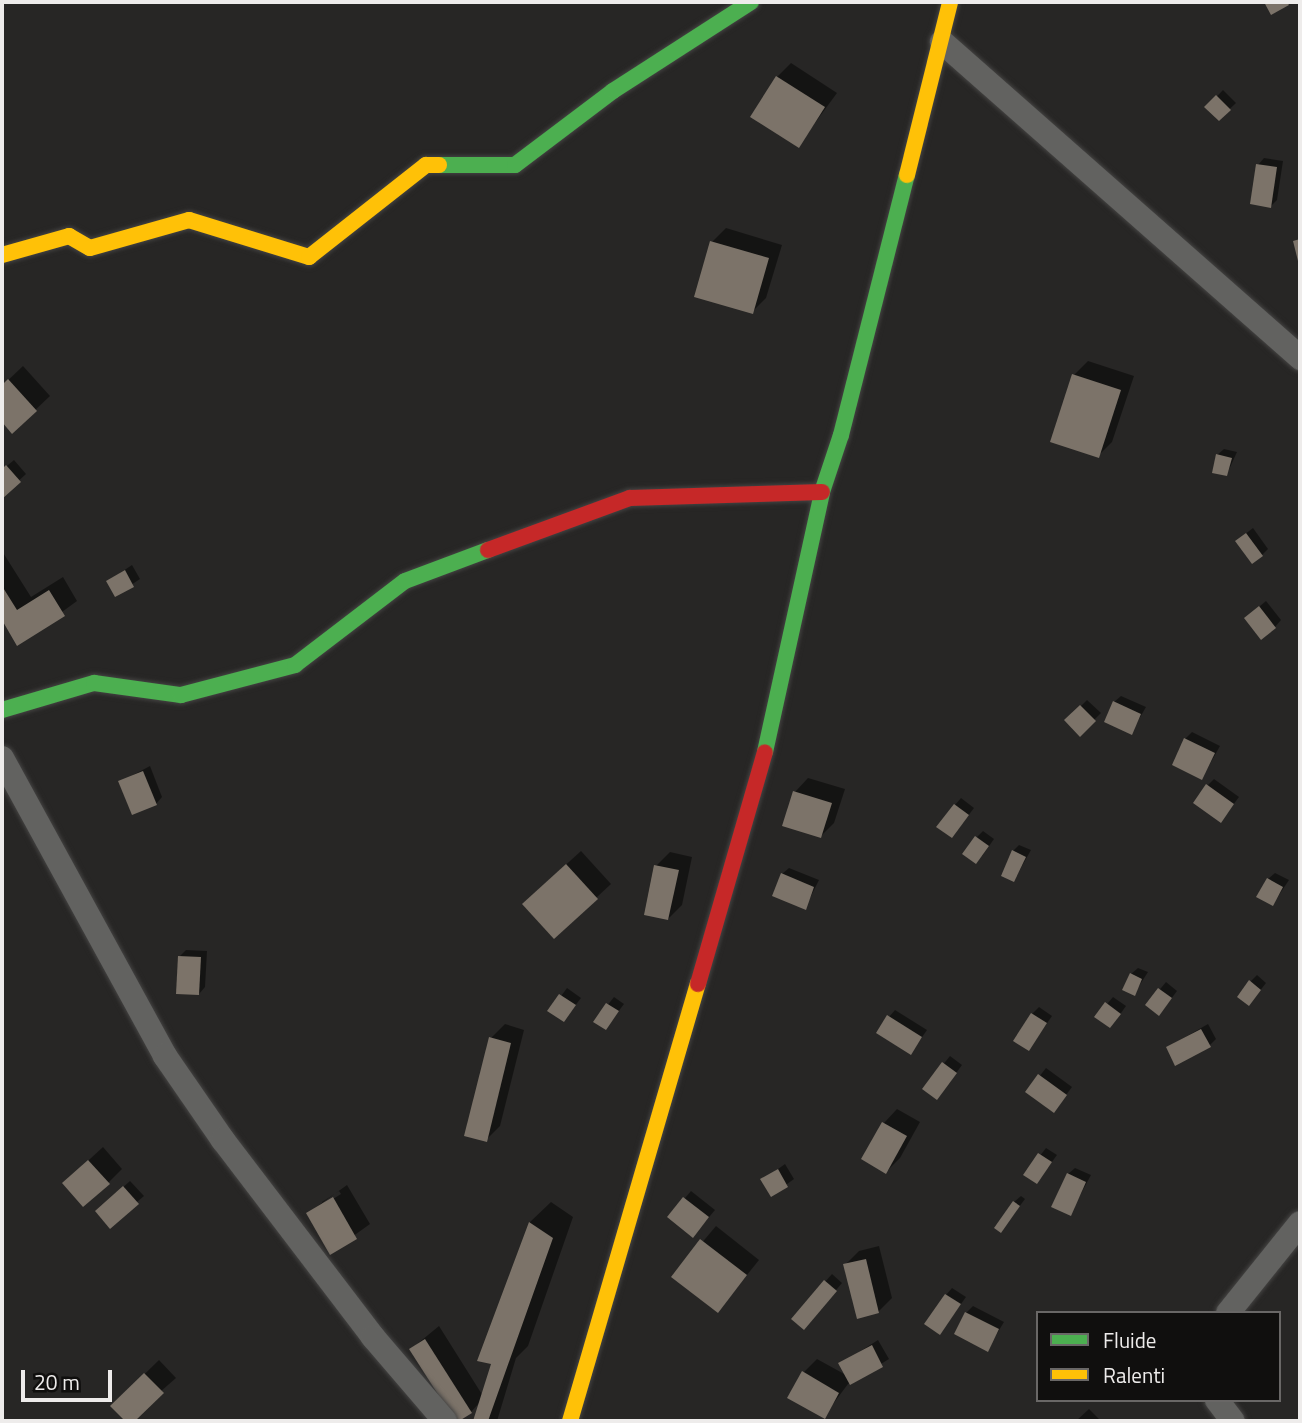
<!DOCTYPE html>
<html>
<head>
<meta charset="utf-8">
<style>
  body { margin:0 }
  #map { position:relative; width:1302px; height:1423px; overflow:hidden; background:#272625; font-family:"Titillium Web",sans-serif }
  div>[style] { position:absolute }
  .shadow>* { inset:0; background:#0007 }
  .building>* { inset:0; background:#7c7369 }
  .roads { filter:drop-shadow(0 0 2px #444342) drop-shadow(0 0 2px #444342) }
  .street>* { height:24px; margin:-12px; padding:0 12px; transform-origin:12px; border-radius:12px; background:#626260 }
  .fast>* { height:16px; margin:-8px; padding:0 8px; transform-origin:8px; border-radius:8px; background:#4caf50 }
  .slow>* { height:16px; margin:-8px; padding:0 8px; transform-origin:8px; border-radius:8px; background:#ffc107 }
  .jam>* { height:16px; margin:-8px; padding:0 8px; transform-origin:8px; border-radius:8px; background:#c62828 }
  span { translate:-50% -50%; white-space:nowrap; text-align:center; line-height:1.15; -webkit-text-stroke:7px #100f0e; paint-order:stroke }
  .frame { position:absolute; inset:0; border:4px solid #eeeceb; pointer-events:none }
  .legend { position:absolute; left:1036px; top:1311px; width:245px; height:91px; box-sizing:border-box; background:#100f0e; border:2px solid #696766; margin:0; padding:9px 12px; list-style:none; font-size:21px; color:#eeeceb }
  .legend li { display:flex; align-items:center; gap:14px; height:35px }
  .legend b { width:35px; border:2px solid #696766 }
  .scale { position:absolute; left:21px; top:1370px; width:91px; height:32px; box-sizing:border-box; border:4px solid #eeeceb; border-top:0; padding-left:9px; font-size:21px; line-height:24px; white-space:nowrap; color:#eeeceb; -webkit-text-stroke:5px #100f0e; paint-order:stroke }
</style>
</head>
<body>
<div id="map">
  <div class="shadow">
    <i style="clip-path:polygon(791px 63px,837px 93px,798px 146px,777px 77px)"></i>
    <i style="clip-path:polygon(1223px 90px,1236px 103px,1219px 119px,1207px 107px)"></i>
    <i style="clip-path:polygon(1264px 158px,1283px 161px,1277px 200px,1271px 206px,1258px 165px)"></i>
    <i style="clip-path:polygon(726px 228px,782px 245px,766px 298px,752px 312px,712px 242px)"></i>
    <i style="clip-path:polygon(1088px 361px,1134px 376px,1112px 442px,1098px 456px,1074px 375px)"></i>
    <i style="clip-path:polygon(23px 366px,50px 396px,13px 431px,2px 419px,2px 386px)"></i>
    <i style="clip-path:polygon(1224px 449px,1237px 452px,1227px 474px,1217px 455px)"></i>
    <i style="clip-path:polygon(14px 460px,26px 474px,2px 496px,2px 470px)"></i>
    <i style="clip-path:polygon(1253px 528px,1268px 549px,1262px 555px,1244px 535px)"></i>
    <i style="clip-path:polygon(2px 551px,31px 597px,63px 577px,77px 601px,18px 644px,2px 617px)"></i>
    <i style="clip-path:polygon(132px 565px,140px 579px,116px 595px,108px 581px)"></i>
    <i style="clip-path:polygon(1266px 601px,1281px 620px,1275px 627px,1253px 612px)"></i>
    <i style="clip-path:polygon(1121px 696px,1146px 707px,1131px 733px,1114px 702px)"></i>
    <i style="clip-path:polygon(1087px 700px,1101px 713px,1080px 734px,1067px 720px)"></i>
    <i style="clip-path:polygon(1192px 732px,1220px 746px,1202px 778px,1185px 739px)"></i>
    <i style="clip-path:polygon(150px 766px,162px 797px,156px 804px,120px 782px)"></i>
    <i style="clip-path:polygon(808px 778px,845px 789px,834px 823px,821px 836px,795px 792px)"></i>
    <i style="clip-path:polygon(1214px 779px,1239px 797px,1221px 821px,1208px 785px)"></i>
    <i style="clip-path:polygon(961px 798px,974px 808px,958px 829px,955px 805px)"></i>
    <i style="clip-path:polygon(983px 831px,994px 839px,982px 856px,977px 837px)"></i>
    <i style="clip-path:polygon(1019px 845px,1031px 850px,1014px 880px,1013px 851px)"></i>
    <i style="clip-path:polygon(581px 851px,611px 884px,554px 937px,538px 890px)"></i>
    <i style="clip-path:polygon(670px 852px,692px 857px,682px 905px,668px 919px,656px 866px)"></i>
    <i style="clip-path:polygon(789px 868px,819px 880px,805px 908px,782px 874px)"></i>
    <i style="clip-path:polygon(1275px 873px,1289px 880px,1273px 904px,1268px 879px)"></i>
    <i style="clip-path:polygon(186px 950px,207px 951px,205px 987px,199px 994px,179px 957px)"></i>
    <i style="clip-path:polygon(1138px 968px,1148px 972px,1134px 994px,1131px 974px)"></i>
    <i style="clip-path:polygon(1257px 975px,1266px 983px,1255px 997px,1251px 981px)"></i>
    <i style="clip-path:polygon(1166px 982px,1177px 991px,1165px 1007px,1147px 1005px)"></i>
    <i style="clip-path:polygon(567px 988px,581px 998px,564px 1020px,550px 1011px)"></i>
    <i style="clip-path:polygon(614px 997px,624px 1004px,606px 1028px,595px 1021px)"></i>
    <i style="clip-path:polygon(1113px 997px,1126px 1006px,1116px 1020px,1097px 1016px)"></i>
    <i style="clip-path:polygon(1039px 1007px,1052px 1016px,1029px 1049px,1032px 1014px)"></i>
    <i style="clip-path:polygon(895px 1010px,927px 1030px,911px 1053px,889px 1017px)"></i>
    <i style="clip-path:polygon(505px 1024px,524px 1030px,500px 1126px,486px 1140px,491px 1038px)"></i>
    <i style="clip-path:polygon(1208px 1024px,1216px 1039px,1209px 1046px,1168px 1047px)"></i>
    <i style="clip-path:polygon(950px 1056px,962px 1065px,943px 1091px,924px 1088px)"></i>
    <i style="clip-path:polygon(1046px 1068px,1072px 1087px,1054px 1111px,1028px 1091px)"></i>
    <i style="clip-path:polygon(897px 1109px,920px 1122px,900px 1158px,886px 1172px,863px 1159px,884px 1123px)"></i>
    <i style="clip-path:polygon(103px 1147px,122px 1169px,108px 1183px,78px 1170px)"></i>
    <i style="clip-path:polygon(1046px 1148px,1057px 1155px,1037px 1182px,1026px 1174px)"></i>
    <i style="clip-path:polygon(785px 1164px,794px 1179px,772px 1195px,763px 1180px)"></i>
    <i style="clip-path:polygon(1075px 1168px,1091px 1175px,1070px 1214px,1068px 1174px)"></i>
    <i style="clip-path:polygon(130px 1181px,144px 1196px,137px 1202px,103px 1205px)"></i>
    <i style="clip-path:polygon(evenodd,347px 1185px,370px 1224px,331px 1252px,308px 1213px,347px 1185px,339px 1191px,341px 1194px,322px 1206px,322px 1202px,339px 1191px)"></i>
    <i style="clip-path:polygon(691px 1191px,715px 1210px,699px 1229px,669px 1217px)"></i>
    <i style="clip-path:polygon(1021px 1196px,1025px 1199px,1001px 1231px,1014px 1202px)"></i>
    <i style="clip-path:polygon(551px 1202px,573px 1217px,528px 1346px,516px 1358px,497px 1421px,475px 1421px,481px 1401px,471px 1412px,411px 1349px,439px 1326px,483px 1396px,494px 1364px,479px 1360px,530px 1222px)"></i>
    <i style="clip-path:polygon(716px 1226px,759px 1260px,718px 1311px,673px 1277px)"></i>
    <i style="clip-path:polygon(879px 1246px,892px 1298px,878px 1312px,845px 1265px,859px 1251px)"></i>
    <i style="clip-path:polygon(832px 1274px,842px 1283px,810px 1321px,793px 1318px)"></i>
    <i style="clip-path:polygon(952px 1288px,966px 1297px,940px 1333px,946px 1295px)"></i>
    <i style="clip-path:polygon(973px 1306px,1004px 1322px,987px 1350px,966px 1313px)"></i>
    <i style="clip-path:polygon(878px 1340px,889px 1359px,848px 1384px,824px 1416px,803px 1373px,817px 1359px,846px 1375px,840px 1364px)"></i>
    <i style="clip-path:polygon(159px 1360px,176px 1378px,127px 1421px,112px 1406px)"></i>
    <i style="clip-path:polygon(1089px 1409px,1101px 1421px,1076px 1421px)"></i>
  </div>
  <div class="building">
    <i style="clip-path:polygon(1264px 2px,1287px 2px,1289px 5px,1271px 15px)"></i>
    <i style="clip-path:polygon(776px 76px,825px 107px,799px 148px,750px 117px)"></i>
    <i style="clip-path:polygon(1216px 95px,1231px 110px,1219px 121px,1204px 107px)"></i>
    <i style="clip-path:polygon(1256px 164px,1277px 167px,1271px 208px,1250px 204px)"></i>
    <i style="clip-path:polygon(1300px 239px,1300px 265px,1299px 265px,1293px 241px)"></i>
    <i style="clip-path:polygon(710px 241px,769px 258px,753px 314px,694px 297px)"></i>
    <i style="clip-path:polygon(1072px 374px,1121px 390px,1099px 458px,1050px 442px)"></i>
    <i style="clip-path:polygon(8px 379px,37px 411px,12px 434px,2px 422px,2px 385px)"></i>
    <i style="clip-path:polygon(1216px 454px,1232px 458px,1227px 476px,1212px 473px)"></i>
    <i style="clip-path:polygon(6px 465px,21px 482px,2px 499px,2px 469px)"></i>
    <i style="clip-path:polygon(1246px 533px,1263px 556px,1252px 564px,1235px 541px)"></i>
    <i style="clip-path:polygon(125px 570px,134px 587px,115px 597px,106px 581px)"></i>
    <i style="clip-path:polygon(2px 586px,17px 610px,49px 590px,65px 616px,17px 646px,2px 620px)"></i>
    <i style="clip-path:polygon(1259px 606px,1276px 628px,1261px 640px,1244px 618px)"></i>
    <i style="clip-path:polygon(1113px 701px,1141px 714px,1132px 735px,1104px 722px)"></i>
    <i style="clip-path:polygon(1080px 705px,1096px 721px,1080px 737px,1064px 720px)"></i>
    <i style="clip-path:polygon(1184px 738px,1215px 753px,1202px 780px,1172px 765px)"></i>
    <i style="clip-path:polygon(143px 771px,157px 805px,132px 815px,118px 781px)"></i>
    <i style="clip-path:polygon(1206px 784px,1234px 804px,1221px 823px,1193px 803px)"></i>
    <i style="clip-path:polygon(793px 791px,832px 803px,821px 838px,782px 826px)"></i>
    <i style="clip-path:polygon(954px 804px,969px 815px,952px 838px,936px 827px)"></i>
    <i style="clip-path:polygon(975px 836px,989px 846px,976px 864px,962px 854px)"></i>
    <i style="clip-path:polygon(1012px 850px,1026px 857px,1014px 882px,1001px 876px)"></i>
    <i style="clip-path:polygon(566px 864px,598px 899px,554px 939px,522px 904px)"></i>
    <i style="clip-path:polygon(654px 865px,679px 870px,668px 920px,644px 915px)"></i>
    <i style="clip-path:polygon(781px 873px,814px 887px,806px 910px,772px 896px)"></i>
    <i style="clip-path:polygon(1267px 878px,1283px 887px,1273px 906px,1256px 897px)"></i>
    <i style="clip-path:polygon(178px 956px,201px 957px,199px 995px,176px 994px)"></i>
    <i style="clip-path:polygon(1130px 973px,1142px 979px,1135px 996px,1122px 990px)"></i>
    <i style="clip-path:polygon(1249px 980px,1261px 990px,1249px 1006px,1237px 997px)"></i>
    <i style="clip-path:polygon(1158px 988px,1172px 998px,1159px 1016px,1145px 1005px)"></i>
    <i style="clip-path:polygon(559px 994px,576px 1005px,564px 1022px,547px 1011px)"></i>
    <i style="clip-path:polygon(1105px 1002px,1121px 1014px,1110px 1028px,1094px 1017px)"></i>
    <i style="clip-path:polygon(606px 1003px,619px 1011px,606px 1030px,593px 1022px)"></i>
    <i style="clip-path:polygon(1031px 1013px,1047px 1023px,1029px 1051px,1013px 1041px)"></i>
    <i style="clip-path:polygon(887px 1015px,922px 1037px,911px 1055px,876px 1033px)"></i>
    <i style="clip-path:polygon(1201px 1029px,1211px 1047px,1175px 1066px,1166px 1047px)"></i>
    <i style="clip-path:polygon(489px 1037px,511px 1043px,487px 1142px,464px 1136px)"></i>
    <i style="clip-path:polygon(942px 1062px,957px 1073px,937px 1100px,922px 1089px)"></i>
    <i style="clip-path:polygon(1038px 1074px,1067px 1095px,1054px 1113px,1025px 1092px)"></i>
    <i style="clip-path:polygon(882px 1122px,907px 1136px,886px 1174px,861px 1159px)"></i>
    <i style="clip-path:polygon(1038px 1153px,1052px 1162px,1037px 1184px,1023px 1175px)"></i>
    <i style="clip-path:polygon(88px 1160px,110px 1184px,83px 1207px,62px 1183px)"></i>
    <i style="clip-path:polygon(778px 1169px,788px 1187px,771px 1197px,760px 1179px)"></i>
    <i style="clip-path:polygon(1067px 1173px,1086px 1182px,1071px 1216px,1051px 1207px)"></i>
    <i style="clip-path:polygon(123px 1186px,139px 1204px,110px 1229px,95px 1211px)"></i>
    <i style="clip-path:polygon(333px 1197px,357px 1239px,330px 1255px,306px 1213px)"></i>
    <i style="clip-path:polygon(683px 1197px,709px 1217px,693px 1238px,667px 1217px)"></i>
    <i style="clip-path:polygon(1013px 1201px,1020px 1206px,1001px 1233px,994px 1228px)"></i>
    <i style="clip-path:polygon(529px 1222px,553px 1238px,488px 1421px,473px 1421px,491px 1364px,477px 1361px)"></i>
    <i style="clip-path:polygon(700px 1239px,747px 1275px,718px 1313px,671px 1277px)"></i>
    <i style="clip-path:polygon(866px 1259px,879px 1313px,857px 1319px,843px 1264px)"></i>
    <i style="clip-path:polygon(824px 1280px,837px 1291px,804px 1330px,791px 1319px)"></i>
    <i style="clip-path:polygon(945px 1294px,961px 1304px,940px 1335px,924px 1324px)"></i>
    <i style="clip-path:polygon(965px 1312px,999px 1329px,988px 1352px,954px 1334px)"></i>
    <i style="clip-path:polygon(425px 1339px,472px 1413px,459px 1421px,455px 1421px,409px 1349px)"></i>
    <i style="clip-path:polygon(872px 1345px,883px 1367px,850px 1385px,838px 1363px)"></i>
    <i style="clip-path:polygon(802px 1371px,839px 1393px,825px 1419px,787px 1398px)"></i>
    <i style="clip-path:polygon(144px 1373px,164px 1393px,135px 1421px,125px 1421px,110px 1406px)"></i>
  </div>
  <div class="roads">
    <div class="street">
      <i style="left:942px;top:42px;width:478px;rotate:41.4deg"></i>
      <i style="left:2px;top:758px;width:340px;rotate:61.3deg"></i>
      <i style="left:165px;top:1056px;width:102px;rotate:55.4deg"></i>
      <i style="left:223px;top:1140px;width:248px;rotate:52.7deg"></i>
      <i style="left:373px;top:1337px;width:111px;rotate:49.4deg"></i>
      <i style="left:1228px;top:1313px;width:115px;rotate:-51.3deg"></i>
      <i style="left:1217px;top:1400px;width:26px;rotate:53deg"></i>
    </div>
    <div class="fast">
      <i style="left:439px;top:165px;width:76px"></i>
      <i style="left:515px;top:165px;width:123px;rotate:-37.1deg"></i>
      <i style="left:613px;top:91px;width:164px;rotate:-32.8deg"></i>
      <i style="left:2px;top:710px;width:96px;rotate:-16.4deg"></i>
      <i style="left:94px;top:683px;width:88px;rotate:7.9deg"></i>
      <i style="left:181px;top:695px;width:118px;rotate:-14.7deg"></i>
      <i style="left:295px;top:665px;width:138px;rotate:-37.4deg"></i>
      <i style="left:405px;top:581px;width:89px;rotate:-20.5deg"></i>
      <i style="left:765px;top:752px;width:266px;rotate:-77.6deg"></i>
      <i style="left:822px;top:492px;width:60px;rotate:-71.6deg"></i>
      <i style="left:841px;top:435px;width:268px;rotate:-75.8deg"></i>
    </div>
    <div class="slow">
      <i style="left:907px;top:175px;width:178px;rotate:-76deg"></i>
      <i style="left:2px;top:255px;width:70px;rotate:-15.8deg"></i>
      <i style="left:69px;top:236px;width:24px;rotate:30deg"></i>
      <i style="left:90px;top:248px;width:103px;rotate:-15.8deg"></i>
      <i style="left:189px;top:220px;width:126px;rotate:17.1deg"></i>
      <i style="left:309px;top:257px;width:149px;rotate:-38.2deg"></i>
      <i style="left:426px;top:165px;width:13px"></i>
      <i style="left:570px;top:1421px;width:455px;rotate:-73.7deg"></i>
    </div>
    <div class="jam">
      <i style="left:488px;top:550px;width:151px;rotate:-20.1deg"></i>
      <i style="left:630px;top:498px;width:192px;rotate:-1.8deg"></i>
      <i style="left:698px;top:984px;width:241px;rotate:-73.9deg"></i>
    </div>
  </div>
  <div class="frame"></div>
  <ul class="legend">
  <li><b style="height:9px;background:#4caf50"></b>Fluide</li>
  <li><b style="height:9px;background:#ffc107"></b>Ralenti</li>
  </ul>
  <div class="scale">20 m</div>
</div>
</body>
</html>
